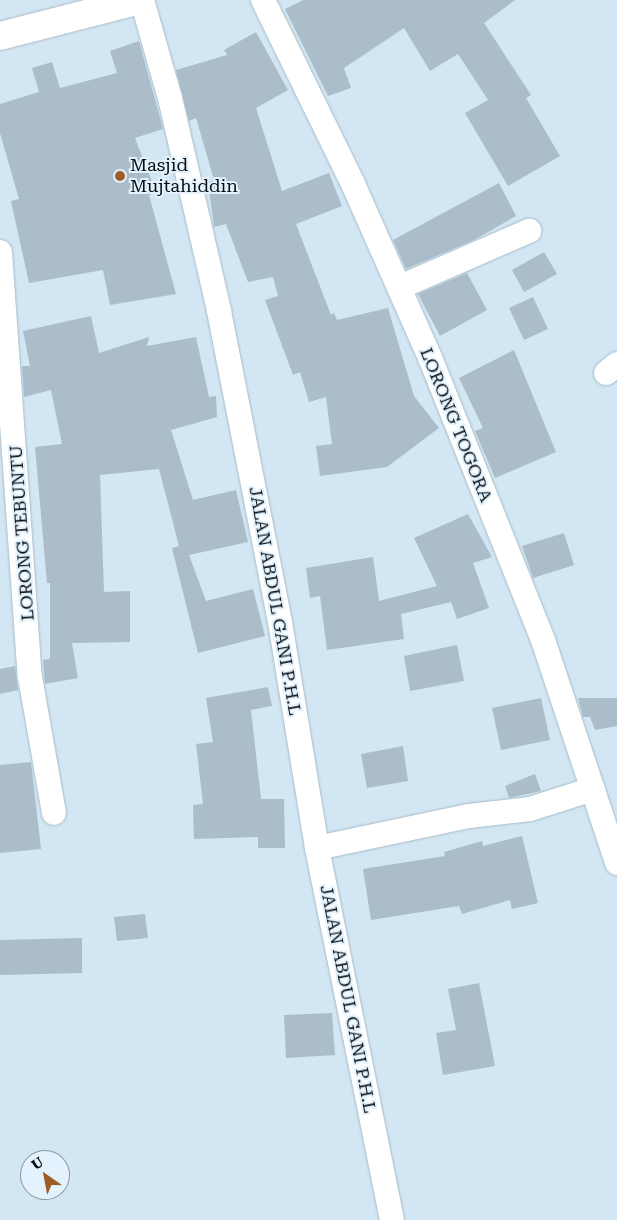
<!DOCTYPE html>
<html>
<head>
<meta charset="utf-8">
<style>
  body { margin:0 }
  #map { position:relative; width:617px; height:1220px; overflow:hidden; background:#d2e6f3; font-family:"Roboto Serif",serif }
  div>[style] { position:absolute }
  .building>* { inset:0; background:#aabdc9 }
  .roads { filter:drop-shadow(0 0 1px #a8bbc8) drop-shadow(0 0 1px #a8bbc8) }
  .street>* { height:24px; margin:-12px; padding:0 12px; transform-origin:12px; border-radius:12px; background:#fff }
  .highway>* { height:28px; margin:-14px; padding:0 14px; transform-origin:14px; border-radius:14px; background:#fff }
  .dots>* { width:14px; height:14px; translate:-50% -50%; box-sizing:border-box; border:2px solid #e3f2fd; border-radius:50% }
  span { translate:-50% -50%; white-space:nowrap; text-align:center; line-height:1.15; -webkit-text-stroke:4px #e3f2fd; paint-order:stroke }
  .poi-label { font-size:18px; color:#091014 }
  .left { translate:0 -50%; text-align:left }
  .street-label { font-size:18px; color:#091014 }
  .north { position:absolute; left:20px; top:1150px; width:50px; height:50px; box-sizing:border-box; background:#e3f2fd; border:1px solid #8c98a0; border-radius:50%; rotate:327deg; font-size:14px; font-weight:700; line-height:20px; text-align:center; color:#091014 }
  .north::after { content:''; display:block; margin:auto; width:18px; height:22px; background:#9d5d27; clip-path:polygon(50% 0,100% 100%,50% 72%,0 100%) }
</style>
</head>
<body>
<div id="map">
  <div class="building">
    <i style="clip-path:polygon(303px 0,515px 0,484px 23px,531px 95px,526px 98px,560px 156px,508px 186px,465px 113px,488px 100px,458px 54px,430px 71px,404px 28px,344px 68px,351px 88px,328px 96px,285px 9px)"></i>
    <i style="clip-path:polygon(256px 32px,288px 90px,256px 108px,282px 191px,329px 173px,342px 206px,296px 224px,331px 315px,334px 313px,337px 320px,388px 308px,414px 396px,439px 428px,387px 467px,320px 476px,316px 446px,332px 444px,326px 397px,309px 402px,300px 372px,293px 375px,265px 300px,278px 296px,273px 277px,248px 282px,226px 224px,214px 227px,208px 182px,214px 180px,196px 118px,189px 121px,176px 70px,227px 55px,224px 50px)"></i>
    <i style="clip-path:polygon(139px 41px,163px 129px,135px 138px,156px 192px,149px 195px,176px 294px,110px 305px,103px 270px,29px 283px,11px 201px,19px 199px,0 133px,0 104px,39px 92px,32px 68px,52px 62px,60px 88px,117px 73px,110px 51px)"></i>
    <i style="clip-path:polygon(499px 183px,516px 216px,474px 240px,406px 269px,393px 240px)"></i>
    <i style="clip-path:polygon(544px 252px,557px 274px,524px 292px,512px 270px)"></i>
    <i style="clip-path:polygon(467px 273px,487px 310px,440px 336px,418px 294px)"></i>
    <i style="clip-path:polygon(533px 297px,548px 329px,524px 340px,509px 308px)"></i>
    <i style="clip-path:polygon(91px 316px,99px 353px,149px 337px,147px 346px,196px 337px,209px 397px,216px 396px,217px 417px,171px 430px,193px 500px,236px 490px,248px 542px,189px 555px,206px 601px,253px 589px,265px 636px,198px 653px,172px 548px,179px 546px,159px 469px,100px 475px,104px 592px,130px 591px,130px 642px,72px 643px,78px 678px,45px 684px,43px 660px,50px 659px,50px 583px,47px 583px,35px 447px,62px 444px,51px 390px,24px 397px,22px 366px,30px 366px,23px 331px)"></i>
    <i style="clip-path:polygon(514px 350px,556px 452px,495px 478px,475px 431px,483px 428px,459px 378px)"></i>
    <i style="clip-path:polygon(468px 514px,492px 557px,473px 563px,489px 608px,457px 619px,451px 602px,401px 614px,404px 639px,327px 650px,320px 596px,310px 598px,306px 568px,373px 557px,379px 601px,437px 586px,414px 538px)"></i>
    <i style="clip-path:polygon(564px 533px,574px 565px,533px 578px,522px 546px)"></i>
    <i style="clip-path:polygon(457px 645px,464px 681px,410px 691px,404px 656px)"></i>
    <i style="clip-path:polygon(15px 666px,18px 690px,0 694px,0 669px)"></i>
    <i style="clip-path:polygon(268px 687px,272px 706px,251px 710px,261px 799px,284px 799px,285px 848px,258px 848px,258px 837px,194px 839px,193px 805px,203px 804px,196px 744px,213px 742px,206px 698px)"></i>
    <i style="clip-path:polygon(541px 698px,550px 740px,501px 750px,492px 708px)"></i>
    <i style="clip-path:polygon(578px 698px,617px 698px,617px 726px,595px 730px,590px 717px,583px 717px)"></i>
    <i style="clip-path:polygon(403px 746px,408px 781px,367px 788px,361px 754px)"></i>
    <i style="clip-path:polygon(31px 762px,41px 849px,0 853px,0 765px)"></i>
    <i style="clip-path:polygon(535px 774px,541px 791px,509px 798px,505px 786px)"></i>
    <i style="clip-path:polygon(522px 836px,538px 903px,512px 909px,510px 900px,462px 914px,459px 906px,371px 920px,363px 869px,445px 856px,444px 852px,482px 841px,483px 846px)"></i>
    <i style="clip-path:polygon(145px 914px,148px 938px,117px 941px,114px 917px)"></i>
    <i style="clip-path:polygon(82px 938px,82px 973px,0 975px,0 940px)"></i>
    <i style="clip-path:polygon(479px 983px,495px 1066px,443px 1075px,436px 1033px,456px 1030px,448px 989px)"></i>
    <i style="clip-path:polygon(332px 1013px,335px 1055px,286px 1058px,284px 1015px)"></i>
  </div>
  <div class="roads">
    <div class="street">
      <i style="left:142px;top:0;width:102px;rotate:74.1deg"></i>
      <i style="left:170px;top:98px;width:219px;rotate:77deg"></i>
      <i style="left:219px;top:311px;width:317px;rotate:78.9deg"></i>
      <i style="left:280px;top:622px;width:229px;rotate:80.7deg"></i>
      <i style="left:317px;top:848px;width:379px;rotate:78.6deg"></i>
      <i style="left:263px;top:0;width:205px;rotate:63.9deg"></i>
      <i style="left:353px;top:184px;width:193px;rotate:66.1deg"></i>
      <i style="left:431px;top:360px;width:302px;rotate:68.2deg"></i>
      <i style="left:543px;top:640px;width:235px;rotate:71.6deg"></i>
      <i style="left:0;top:252px;width:426px;rotate:86deg"></i>
      <i style="left:30px;top:677px;width:138px;rotate:80deg"></i>
      <i style="left:400px;top:287px;width:141px;rotate:-23.5deg"></i>
      <i style="left:606px;top:373px;width:14px;rotate:-39deg"></i>
      <i style="left:317px;top:848px;width:155px;rotate:-11.9deg"></i>
      <i style="left:469px;top:816px;width:61px;rotate:-6.5deg"></i>
      <i style="left:530px;top:809px;width:66px;rotate:-17.6deg"></i>
    </div>
    <div class="highway">
      <i style="left:0;top:36px;width:145px;rotate:-14.4deg"></i>
    </div>
  </div>
  <div class="dots">
    <i style="left:120px;top:176px;background:#9d5d27"></i>
  </div>
  <div class="poi-label">
    <span class="left" style="left:130px;top:176px">Masjid<br>Mujtahiddin</span>
  </div>
  <div class="street-label">
    <span style="left:456px;top:425px;rotate:68deg">LORONG TOGORA</span>
    <span style="left:22px;top:533px;rotate:-94deg">LORONG TEBUNTU</span>
    <span style="left:275px;top:601px;rotate:80deg">JALAN ABDUL GANI P.H.L</span>
    <span style="left:348px;top:999px;rotate:79deg">JALAN ABDUL GANI P.H.L</span>
  </div>
  <div class="north">U</div>
</div>
</body>
</html>
